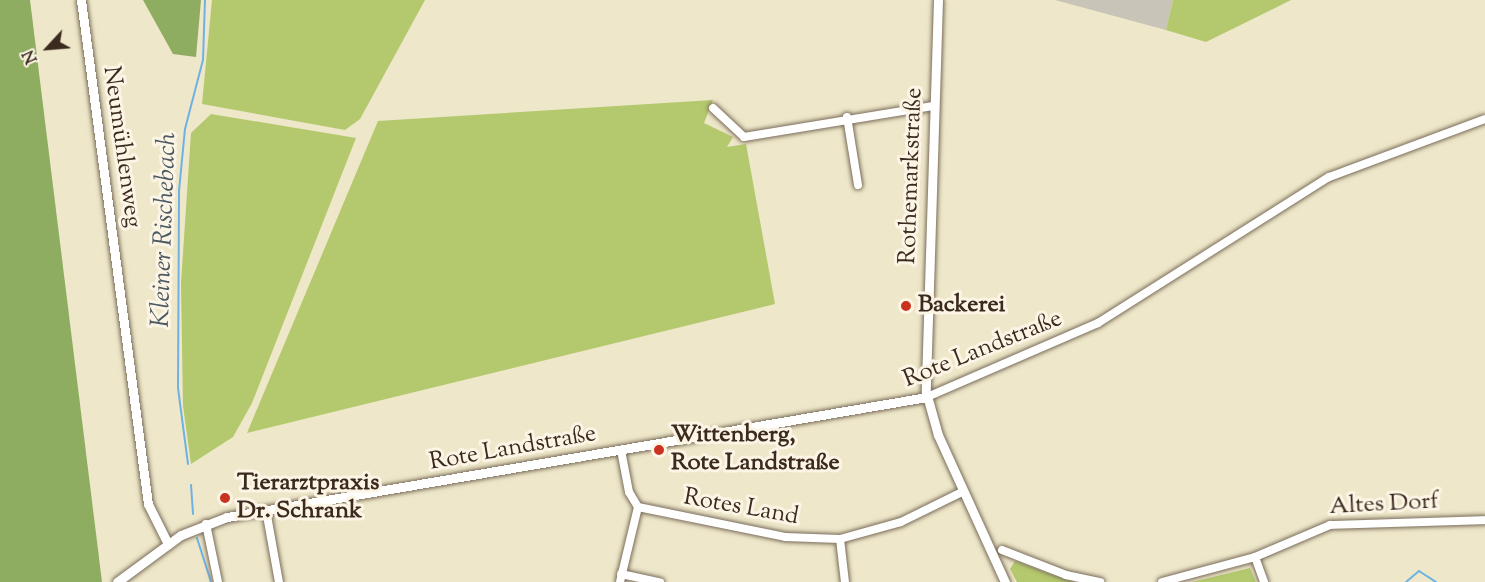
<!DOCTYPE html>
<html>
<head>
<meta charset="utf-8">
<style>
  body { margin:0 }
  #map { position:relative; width:1485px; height:582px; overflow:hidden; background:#eee7c9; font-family:"Sorts Mill Goudy",serif }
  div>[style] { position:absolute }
  .industrial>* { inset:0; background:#c8c4b8 }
  .green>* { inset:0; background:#b4c96d }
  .forest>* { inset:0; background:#8fad60 }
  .stream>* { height:2px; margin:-1px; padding:0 1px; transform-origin:1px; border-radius:1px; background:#6eb2e4 }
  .roads { filter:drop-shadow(0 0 2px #7a6c5a) drop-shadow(0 0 2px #7a6c5a) }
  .minor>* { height:8px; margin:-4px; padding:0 4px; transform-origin:4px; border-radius:4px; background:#fff }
  .tertiary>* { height:9px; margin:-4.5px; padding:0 4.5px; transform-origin:4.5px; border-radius:4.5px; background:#fff }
  .dots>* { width:16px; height:16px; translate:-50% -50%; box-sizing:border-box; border:3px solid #fcf5e5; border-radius:50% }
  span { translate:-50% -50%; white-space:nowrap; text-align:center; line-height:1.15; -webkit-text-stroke:6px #fcf5e5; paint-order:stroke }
  .street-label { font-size:24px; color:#3b2a1e }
  .poi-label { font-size:24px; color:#3b2a1e; font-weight:700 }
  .left { translate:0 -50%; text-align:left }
  .water-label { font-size:26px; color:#4d5a63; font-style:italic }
  .north { position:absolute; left:18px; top:18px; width:60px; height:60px; -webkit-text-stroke:4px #fcf5e5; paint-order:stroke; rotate:244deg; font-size:16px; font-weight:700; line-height:24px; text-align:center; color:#3b2a1e }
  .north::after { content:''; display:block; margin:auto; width:21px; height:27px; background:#3b2a1e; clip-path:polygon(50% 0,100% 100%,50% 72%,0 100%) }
</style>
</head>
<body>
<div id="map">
  <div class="industrial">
    <i style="clip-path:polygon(1055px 0,1173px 0,1166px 30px)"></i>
  </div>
  <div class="green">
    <i style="clip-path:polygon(212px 0,425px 0,360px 119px,345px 130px,202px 104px)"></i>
    <i style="clip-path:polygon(1173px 0,1291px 0,1206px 42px,1166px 30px)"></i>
    <i style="clip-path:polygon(713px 100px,704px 123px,733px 137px,727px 147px,746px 144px,775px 304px,247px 433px,378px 121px)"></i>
    <i style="clip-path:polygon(211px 114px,356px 138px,252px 403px,233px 437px,191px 464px,183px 406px,181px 283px,191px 133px)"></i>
    <i style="clip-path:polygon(1015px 561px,1053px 575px,1075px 582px,1017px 582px,1010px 569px)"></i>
    <i style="clip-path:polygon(1250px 568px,1256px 582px,1192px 582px)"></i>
  </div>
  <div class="forest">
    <i style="clip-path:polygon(0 0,30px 0,102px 582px,0 582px)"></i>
    <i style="clip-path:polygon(143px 0,201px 0,196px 57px,173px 54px)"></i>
  </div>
  <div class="stream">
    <i style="left:188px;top:464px;width:77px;rotate:-97.5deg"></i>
    <i style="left:178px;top:388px;width:197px;rotate:-89.7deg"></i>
    <i style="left:179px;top:191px;width:62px;rotate:-84.5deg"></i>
    <i style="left:185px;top:129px;width:71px;rotate:-75.4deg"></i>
    <i style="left:203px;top:60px;width:60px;rotate:-88.1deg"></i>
    <i style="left:191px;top:485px;width:29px;rotate:86deg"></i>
    <i style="left:197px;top:538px;width:46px;rotate:72.3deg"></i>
    <i style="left:1406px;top:582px;width:17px;rotate:-40deg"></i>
    <i style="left:1419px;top:571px;width:20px;rotate:33deg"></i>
  </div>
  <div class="roads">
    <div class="minor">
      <i style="left:713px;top:108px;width:42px;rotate:43.1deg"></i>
      <i style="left:744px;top:137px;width:193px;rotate:-9.3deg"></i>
      <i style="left:847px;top:117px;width:69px;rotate:80.8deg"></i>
      <i style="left:927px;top:397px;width:186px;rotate:-23.4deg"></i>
      <i style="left:1098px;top:323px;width:273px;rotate:-32.3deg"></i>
      <i style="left:1329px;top:177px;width:166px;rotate:-20.4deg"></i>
      <i style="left:638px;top:507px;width:150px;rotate:11.5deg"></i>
      <i style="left:785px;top:537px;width:55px;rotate:2.1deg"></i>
      <i style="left:840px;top:539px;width:63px;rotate:-15.6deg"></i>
      <i style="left:901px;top:522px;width:70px;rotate:-26.2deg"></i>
      <i style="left:266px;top:510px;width:73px;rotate:79.8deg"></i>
      <i style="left:206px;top:524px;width:59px;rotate:78.3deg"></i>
      <i style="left:840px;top:539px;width:43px;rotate:83.4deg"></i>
      <i style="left:1002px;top:550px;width:69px;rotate:21.3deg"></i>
      <i style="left:1066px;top:575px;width:35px;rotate:12deg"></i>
      <i style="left:1255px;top:557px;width:27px;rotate:70deg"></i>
      <i style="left:621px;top:574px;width:40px;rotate:12deg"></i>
      <i style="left:620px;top:582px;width:77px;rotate:-76.5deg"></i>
      <i style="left:638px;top:507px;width:17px;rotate:-121deg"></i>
      <i style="left:629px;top:492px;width:43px;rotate:-100.8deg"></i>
      <i style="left:1162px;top:582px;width:96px;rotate:-15deg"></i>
      <i style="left:1255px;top:557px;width:82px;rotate:-23.1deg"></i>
      <i style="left:1330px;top:525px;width:155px;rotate:-1.8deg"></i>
    </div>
    <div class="tertiary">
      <i style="left:81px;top:0;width:508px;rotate:82.43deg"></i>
      <i style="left:148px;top:504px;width:45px;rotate:63.4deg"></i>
      <i style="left:938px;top:0;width:392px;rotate:91.8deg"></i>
      <i style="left:926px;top:392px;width:45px;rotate:74.4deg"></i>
      <i style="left:938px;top:435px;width:162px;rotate:65.5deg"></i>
      <i style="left:117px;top:582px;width:79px;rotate:-36.3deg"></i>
      <i style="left:181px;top:535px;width:49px;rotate:-21.4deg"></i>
      <i style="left:227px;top:517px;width:710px;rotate:-9.73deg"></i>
    </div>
  </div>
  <div class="dots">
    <i style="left:906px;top:306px;background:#c8321e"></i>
    <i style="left:659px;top:450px;background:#c8321e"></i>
    <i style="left:225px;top:498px;background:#c8321e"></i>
  </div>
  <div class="street-label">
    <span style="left:121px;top:147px;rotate:82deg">Neumühlenweg</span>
    <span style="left:912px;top:176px;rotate:-88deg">Rothemarkstraße</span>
    <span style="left:983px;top:350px;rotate:-22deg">Rote Landstraße</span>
    <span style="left:513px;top:449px;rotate:-10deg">Rote Landstraße</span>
    <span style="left:1384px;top:505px;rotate:-3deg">Altes Dorf</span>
    <span style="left:741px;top:508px;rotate:10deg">Rotes Land</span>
  </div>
  <div class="poi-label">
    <span class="left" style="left:918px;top:306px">Backerei</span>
    <span class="left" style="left:671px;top:450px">Wittenberg,<br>Rote Landstraße</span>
    <span class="left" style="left:237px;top:498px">Tierarztpraxis<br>Dr. Schrank</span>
  </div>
  <div class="water-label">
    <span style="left:165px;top:230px;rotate:-88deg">Kleiner Rischebach</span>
  </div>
  <div class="north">N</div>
</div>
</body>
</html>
